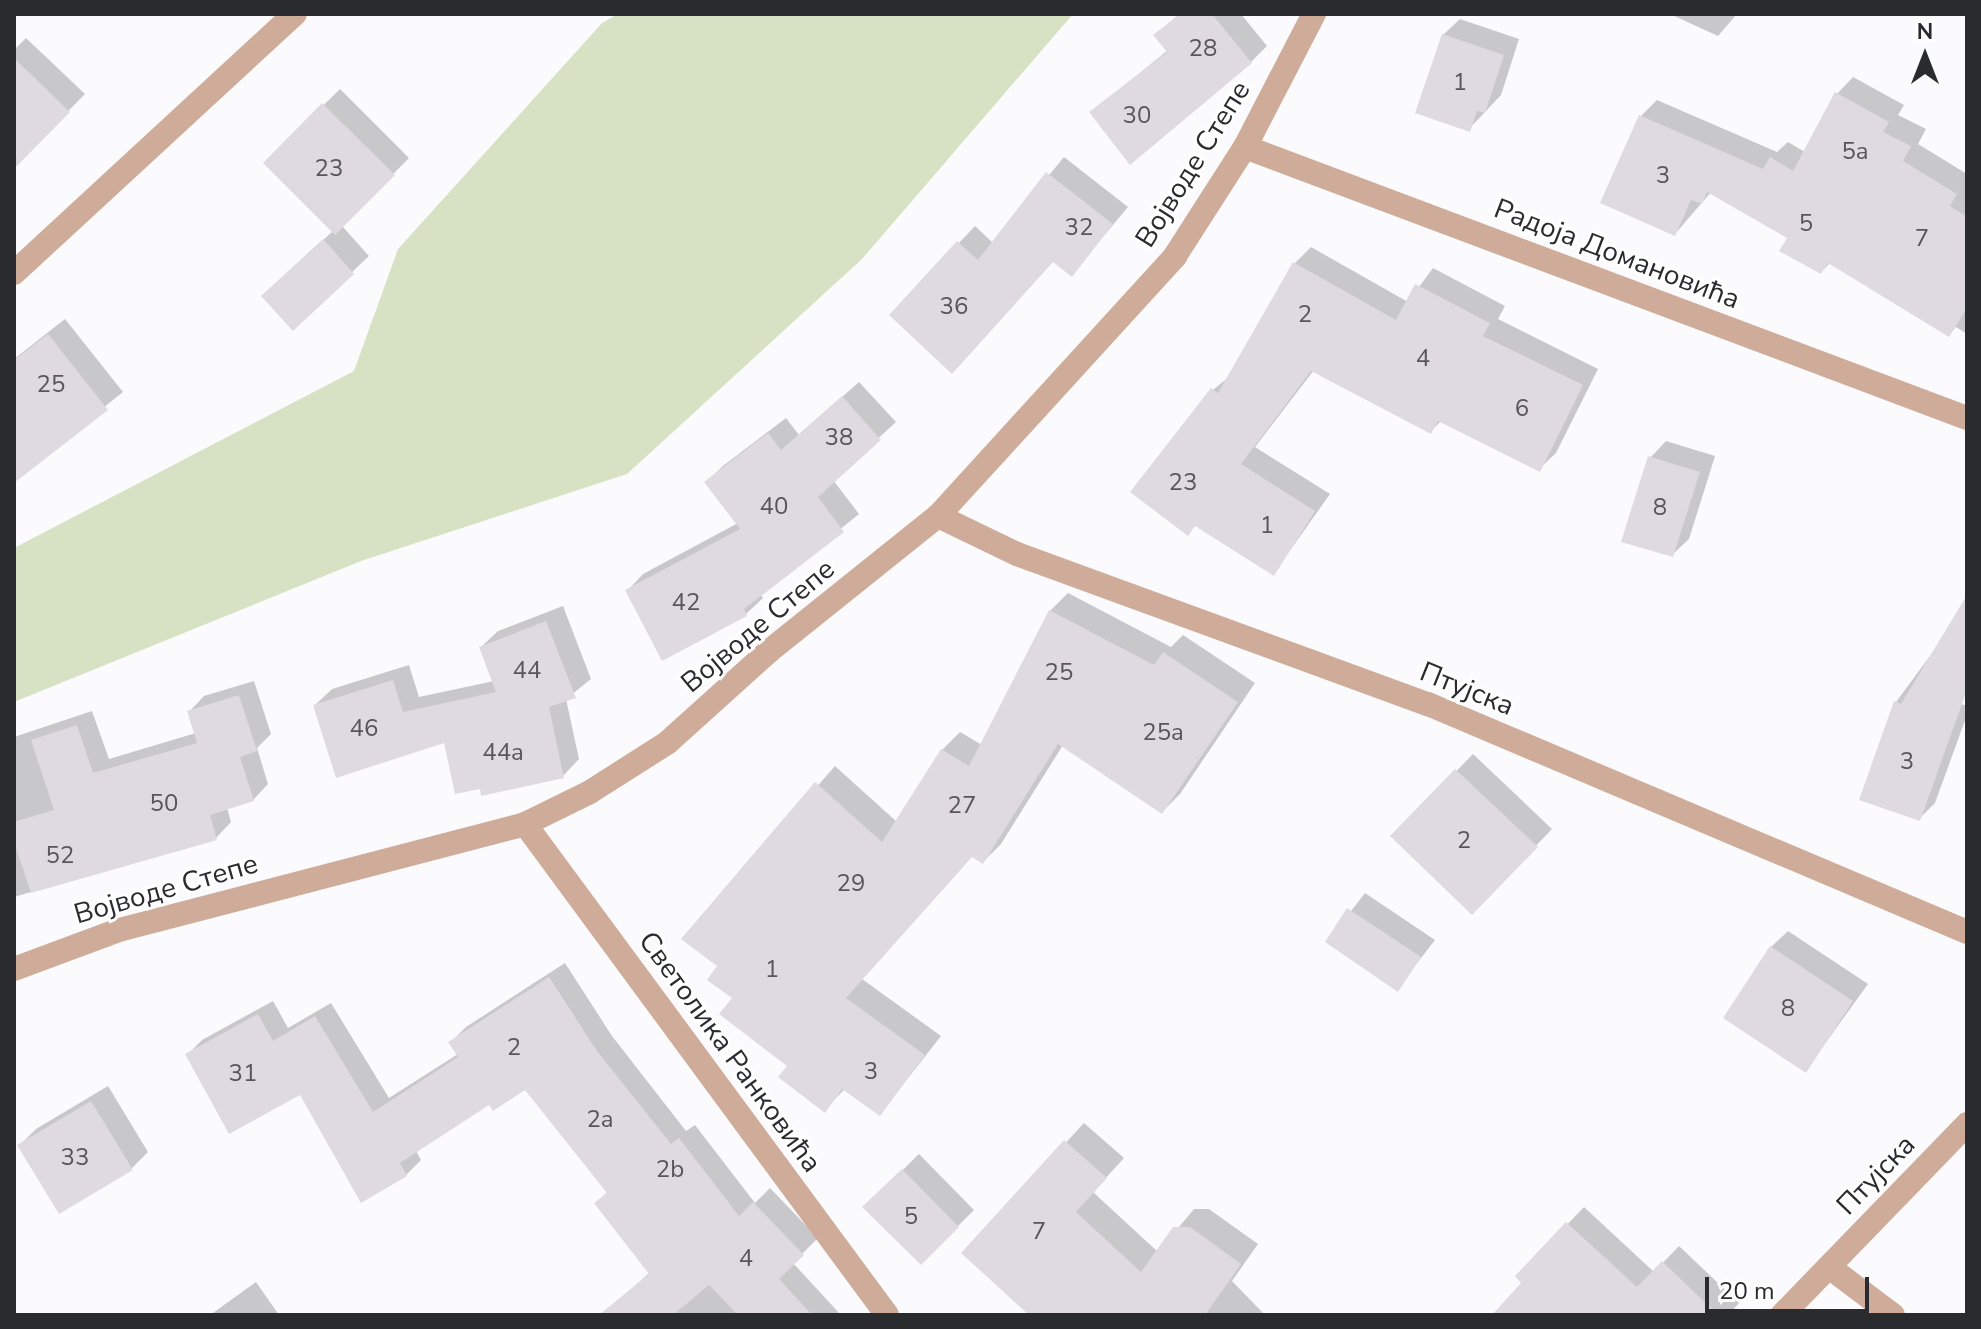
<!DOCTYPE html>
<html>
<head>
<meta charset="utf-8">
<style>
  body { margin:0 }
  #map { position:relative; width:1981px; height:1329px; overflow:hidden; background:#fbfbfd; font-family:"Nunito Sans",sans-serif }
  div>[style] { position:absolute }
  .green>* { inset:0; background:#d7e2c4 }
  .shadow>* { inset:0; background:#0003 }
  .building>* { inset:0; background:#dfd9e2 }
  .minor>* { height:24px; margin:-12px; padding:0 12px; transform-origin:12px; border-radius:12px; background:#cfac99 }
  span { translate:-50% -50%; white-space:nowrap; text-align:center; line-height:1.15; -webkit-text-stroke:6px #fff; paint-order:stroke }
  .number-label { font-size:24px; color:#57565c }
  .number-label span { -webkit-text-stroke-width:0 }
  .street-label { font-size:28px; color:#2a2b2f }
  .frame { position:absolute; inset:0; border:16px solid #2a2b2f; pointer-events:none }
  .north { position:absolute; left:1885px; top:16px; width:80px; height:80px; -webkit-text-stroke:6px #fff; paint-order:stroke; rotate:0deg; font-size:22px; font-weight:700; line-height:32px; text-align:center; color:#2a2b2f }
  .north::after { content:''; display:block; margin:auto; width:28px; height:36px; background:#2a2b2f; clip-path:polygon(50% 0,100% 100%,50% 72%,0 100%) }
  .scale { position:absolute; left:1705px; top:1277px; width:164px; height:36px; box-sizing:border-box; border:4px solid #2a2b2f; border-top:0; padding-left:10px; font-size:24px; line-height:28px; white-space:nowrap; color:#2a2b2f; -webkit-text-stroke:6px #fff; paint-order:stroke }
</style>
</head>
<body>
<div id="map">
  <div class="green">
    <i style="clip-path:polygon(618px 14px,1073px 14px,862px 259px,627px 474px,361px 561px,14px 702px,14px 548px,354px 371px,398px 249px,602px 23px)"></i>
  </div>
  <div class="shadow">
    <i style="clip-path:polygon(1179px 14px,1241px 14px,1267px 46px,1251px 62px,1092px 112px,1168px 50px,1156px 35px)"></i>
    <i style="clip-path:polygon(1670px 14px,1737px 14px,1718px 36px)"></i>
    <i style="clip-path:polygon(1460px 19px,1519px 39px,1501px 95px,1469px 129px,1443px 35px)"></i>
    <i style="clip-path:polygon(26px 38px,85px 94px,14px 166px,14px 50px)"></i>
    <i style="clip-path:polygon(1853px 77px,1904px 105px,1898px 115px,1926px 129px,1918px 144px,1967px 174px,1967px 334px,1956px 327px,1948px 335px,1831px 262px,1821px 272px,1789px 237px,1711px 192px,1675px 234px,1641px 116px,1657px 100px,1777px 152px,1788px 142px,1805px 152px,1837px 94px)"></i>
    <i style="clip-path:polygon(340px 89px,409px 158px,342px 226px,369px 256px,293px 328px,280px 280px,333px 231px,265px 163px)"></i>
    <i style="clip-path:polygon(1064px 157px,1128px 207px,1072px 274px,1054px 260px,891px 315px,975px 226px,993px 243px)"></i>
    <i style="clip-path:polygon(1311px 247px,1408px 302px,1433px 268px,1505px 306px,1498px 319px,1598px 369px,1556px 453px,1539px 469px,1441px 421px,1431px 431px,1314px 370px,1255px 447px,1330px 494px,1274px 573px,1213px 390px,1231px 375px,1295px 263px)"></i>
    <i style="clip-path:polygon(65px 319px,123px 392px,14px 479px,14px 359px)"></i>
    <i style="clip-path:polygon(859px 382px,896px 422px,833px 480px,859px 514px,760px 594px,763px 598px,746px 614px,663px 658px,627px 591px,643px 574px,738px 523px,706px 482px,723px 466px,786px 418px,799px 435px)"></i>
    <i style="clip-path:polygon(1666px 441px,1715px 456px,1689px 539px,1672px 555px,1650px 458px)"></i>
    <i style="clip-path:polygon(1068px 593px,1171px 647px,1183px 635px,1255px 683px,1180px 794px,1162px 812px,1063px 745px,1001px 844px,983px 862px,973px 855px,862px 979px,941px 1036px,880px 1114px,845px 1089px,824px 1110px,735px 997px,720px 966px,684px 938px,835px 766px,897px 822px,942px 750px,960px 732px,982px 745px,1050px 611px)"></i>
    <i style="clip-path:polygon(563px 606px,591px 679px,566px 699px,579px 759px,563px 776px,482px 786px,446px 740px,315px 705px,332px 689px,409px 665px,419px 697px,494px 681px,481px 647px,498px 631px)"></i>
    <i style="clip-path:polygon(1967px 606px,1967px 689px,1958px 703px,1967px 706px,1967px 715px,1935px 803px,1919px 819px,1896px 702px)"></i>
    <i style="clip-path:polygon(254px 681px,271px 734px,257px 748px,268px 784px,253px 800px,227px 808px,231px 822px,216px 838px,14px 897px,14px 737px,92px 711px,109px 759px,196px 733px,189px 712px,204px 696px)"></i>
    <i style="clip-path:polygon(1473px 754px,1552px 829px,1488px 896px,1393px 836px)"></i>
    <i style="clip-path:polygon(1365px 893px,1435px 940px,1397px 989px,1327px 942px)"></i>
    <i style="clip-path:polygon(1788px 931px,1868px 984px,1806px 1070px,1771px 947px)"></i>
    <i style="clip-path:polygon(565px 963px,612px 1036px,686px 1131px,695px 1125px,755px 1203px,770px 1188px,818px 1238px,793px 1263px,841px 1315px,638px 1315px,623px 1297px,650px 1272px,597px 1203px,608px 1191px,526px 1087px,490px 1103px,416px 1151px,421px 1160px,406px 1175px,301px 1093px,187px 1055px,202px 1040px,273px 1001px,288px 1028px,331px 1003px,389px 1098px,458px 1054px,451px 1042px,466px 1027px)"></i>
    <i style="clip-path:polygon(108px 1086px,148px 1152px,132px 1168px,19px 1146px,36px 1129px)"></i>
    <i style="clip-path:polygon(1084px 1123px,1124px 1158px,1093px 1192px,1158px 1252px,1194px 1209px,1209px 1209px,1258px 1244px,1232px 1281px,1265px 1315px,1032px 1315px,964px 1253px)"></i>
    <i style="clip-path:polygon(919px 1154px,974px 1210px,921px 1263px,865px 1207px)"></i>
    <i style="clip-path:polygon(1584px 1207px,1654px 1272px,1679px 1246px,1739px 1303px,1728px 1315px,1494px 1315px,1524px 1283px,1518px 1276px)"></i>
    <i style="clip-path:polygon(256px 1282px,279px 1315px,210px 1315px)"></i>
  </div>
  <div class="building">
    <i style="clip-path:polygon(1180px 14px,1212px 14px,1252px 63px,1130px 165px,1089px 112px,1167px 52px,1153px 35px)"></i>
    <i style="clip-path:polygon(1442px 34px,1504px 55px,1485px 113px,1477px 111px,1470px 132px,1415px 113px)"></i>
    <i style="clip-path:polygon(14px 58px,70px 112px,14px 169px)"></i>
    <i style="clip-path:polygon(1835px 92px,1889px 122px,1883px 132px,1911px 146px,1903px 161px,1957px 194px,1950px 206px,1967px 217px,1967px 308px,1949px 337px,1828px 263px,1821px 274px,1779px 251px,1787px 238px,1707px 192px,1702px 204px,1691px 200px,1675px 236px,1600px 203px,1639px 115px,1763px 169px,1770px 157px,1793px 171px)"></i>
    <i style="clip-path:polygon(322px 103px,395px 175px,335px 235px,263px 163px)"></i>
    <i style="clip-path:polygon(1046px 172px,1113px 224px,1072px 277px,1053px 262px,952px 374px,889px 315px,957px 241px,978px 260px)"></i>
    <i style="clip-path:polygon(323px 239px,354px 274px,293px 331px,261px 296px)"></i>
    <i style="clip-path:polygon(1293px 262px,1396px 320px,1415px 284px,1490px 323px,1483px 336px,1583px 385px,1540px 472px,1438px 421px,1431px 434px,1311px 371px,1241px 464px,1315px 511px,1274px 576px,1195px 526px,1188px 536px,1130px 492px,1211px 388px,1218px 393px)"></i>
    <i style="clip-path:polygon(48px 334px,108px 410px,14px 483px,14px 360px)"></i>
    <i style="clip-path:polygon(842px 396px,881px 440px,818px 497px,844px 532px,744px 609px,747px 616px,662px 661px,625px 590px,740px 529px,704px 482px,768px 433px,781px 450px)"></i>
    <i style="clip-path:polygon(1648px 456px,1700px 472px,1673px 557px,1621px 542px)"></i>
    <i style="clip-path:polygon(1967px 595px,1967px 690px,1920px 821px,1859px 800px,1894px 701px,1901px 704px)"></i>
    <i style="clip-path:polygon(1049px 610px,1154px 665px,1163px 652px,1238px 702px,1162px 814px,1058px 744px,983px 864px,972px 857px,846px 998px,925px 1055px,880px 1116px,842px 1089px,825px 1113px,778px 1077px,787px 1066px,719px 1014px,732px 998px,707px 980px,717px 966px,681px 939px,815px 782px,882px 842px,941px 749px,969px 766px)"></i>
    <i style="clip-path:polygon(546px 621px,576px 698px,549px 707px,564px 778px,481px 796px,480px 789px,455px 794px,444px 743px,336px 778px,313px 705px,393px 680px,403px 712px,496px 692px,479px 647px)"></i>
    <i style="clip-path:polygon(239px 695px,257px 751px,240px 757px,254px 801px,210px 815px,217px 840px,31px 893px,14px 842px,14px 822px,54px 810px,31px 740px,77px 725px,93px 773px,197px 743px,187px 711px)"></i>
    <i style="clip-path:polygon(1455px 769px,1538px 847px,1472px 915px,1390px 836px)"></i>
    <i style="clip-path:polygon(1347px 908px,1421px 957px,1398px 992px,1325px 942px)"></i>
    <i style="clip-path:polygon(1770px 946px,1853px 1001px,1806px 1073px,1723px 1018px)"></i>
    <i style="clip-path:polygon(549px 977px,597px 1051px,671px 1144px,679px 1138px,739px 1216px,753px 1202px,804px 1255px,779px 1279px,812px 1315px,738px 1315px,709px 1285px,673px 1315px,599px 1315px,649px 1274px,594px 1203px,607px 1193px,525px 1090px,493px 1111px,489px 1105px,400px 1163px,407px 1176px,361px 1203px,300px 1095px,229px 1134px,185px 1054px,258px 1014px,273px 1041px,315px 1016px,373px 1112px,458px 1057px,448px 1042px)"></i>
    <i style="clip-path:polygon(91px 1101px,133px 1170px,59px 1214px,17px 1145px)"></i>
    <i style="clip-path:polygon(1064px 1140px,1107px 1178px,1076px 1212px,1141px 1272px,1173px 1227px,1190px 1227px,1241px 1264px,1205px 1315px,1029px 1315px,961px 1253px)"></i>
    <i style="clip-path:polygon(902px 1169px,959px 1227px,921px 1265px,862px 1207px)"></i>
    <i style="clip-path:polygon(1566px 1222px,1637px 1287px,1662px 1261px,1718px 1315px,1492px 1315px,1521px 1283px,1515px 1276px)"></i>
  </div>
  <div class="minor">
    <i style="left:1245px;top:147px;width:771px;rotate:20.57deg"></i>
    <i style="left:14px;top:273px;width:382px;rotate:-42.7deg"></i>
    <i style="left:938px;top:516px;width:88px;rotate:25.7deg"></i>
    <i style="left:1017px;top:554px;width:438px;rotate:20.1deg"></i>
    <i style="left:1428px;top:704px;width:585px;rotate:22.93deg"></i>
    <i style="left:525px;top:824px;width:610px;rotate:53.6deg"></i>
    <i style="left:14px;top:969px;width:112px;rotate:-20.4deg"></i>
    <i style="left:119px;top:930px;width:420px;rotate:-14.6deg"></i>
    <i style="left:525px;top:824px;width:72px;rotate:-26.2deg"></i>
    <i style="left:590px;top:792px;width:91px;rotate:-32.5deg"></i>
    <i style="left:667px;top:743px;width:136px;rotate:-42deg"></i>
    <i style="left:768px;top:652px;width:218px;rotate:-38.7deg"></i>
    <i style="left:938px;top:516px;width:352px;rotate:-47.6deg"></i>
    <i style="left:1175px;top:256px;width:130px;rotate:-57.3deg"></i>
    <i style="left:1245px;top:147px;width:150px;rotate:-62.6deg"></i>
    <i style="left:1829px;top:1267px;width:80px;rotate:36.9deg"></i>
    <i style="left:1782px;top:1315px;width:266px;rotate:-45.9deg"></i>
  </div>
  <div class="number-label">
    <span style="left:1203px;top:49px">28</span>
    <span style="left:1460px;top:83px">1</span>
    <span style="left:1137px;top:116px">30</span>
    <span style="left:1855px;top:152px">5a</span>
    <span style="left:329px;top:169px">23</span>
    <span style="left:1663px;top:176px">3</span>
    <span style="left:1806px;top:224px">5</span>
    <span style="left:1079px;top:228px">32</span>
    <span style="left:1922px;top:239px">7</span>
    <span style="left:954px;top:307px">36</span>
    <span style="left:1305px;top:315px">2</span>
    <span style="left:1423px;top:359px">4</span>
    <span style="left:51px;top:385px">25</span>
    <span style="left:1522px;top:409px">6</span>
    <span style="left:839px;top:438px">38</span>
    <span style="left:1183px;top:483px">23</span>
    <span style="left:774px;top:507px">40</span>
    <span style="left:1660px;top:508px">8</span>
    <span style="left:1267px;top:526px">1</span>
    <span style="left:686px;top:603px">42</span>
    <span style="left:527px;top:671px">44</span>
    <span style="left:1059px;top:673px">25</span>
    <span style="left:364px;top:729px">46</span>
    <span style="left:1163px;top:733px">25a</span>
    <span style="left:503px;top:753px">44a</span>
    <span style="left:1907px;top:762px">3</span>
    <span style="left:164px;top:804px">50</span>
    <span style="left:962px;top:806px">27</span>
    <span style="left:1464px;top:841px">2</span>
    <span style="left:60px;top:856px">52</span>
    <span style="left:851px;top:884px">29</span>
    <span style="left:772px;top:970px">1</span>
    <span style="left:1788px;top:1009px">8</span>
    <span style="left:514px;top:1048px">2</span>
    <span style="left:871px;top:1072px">3</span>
    <span style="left:243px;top:1074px">31</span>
    <span style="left:600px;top:1120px">2a</span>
    <span style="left:75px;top:1158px">33</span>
    <span style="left:670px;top:1170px">2b</span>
    <span style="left:911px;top:1217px">5</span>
    <span style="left:1039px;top:1232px">7</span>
    <span style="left:746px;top:1259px">4</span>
  </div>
  <div class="street-label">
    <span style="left:1193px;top:164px;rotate:-58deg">Војводе Степе</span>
    <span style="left:1617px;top:254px;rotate:21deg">Радоја Домановића</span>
    <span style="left:758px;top:626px;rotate:-40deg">Војводе Степе</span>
    <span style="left:1467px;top:689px;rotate:22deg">Птујска</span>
    <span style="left:166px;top:889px;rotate:-16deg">Војводе Степе</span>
    <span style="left:730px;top:1052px;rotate:54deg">Светолика Ранковића</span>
    <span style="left:1876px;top:1175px;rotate:-46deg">Птујска</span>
  </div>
  <div class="frame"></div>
  <div class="north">N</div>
  <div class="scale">20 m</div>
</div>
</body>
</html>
